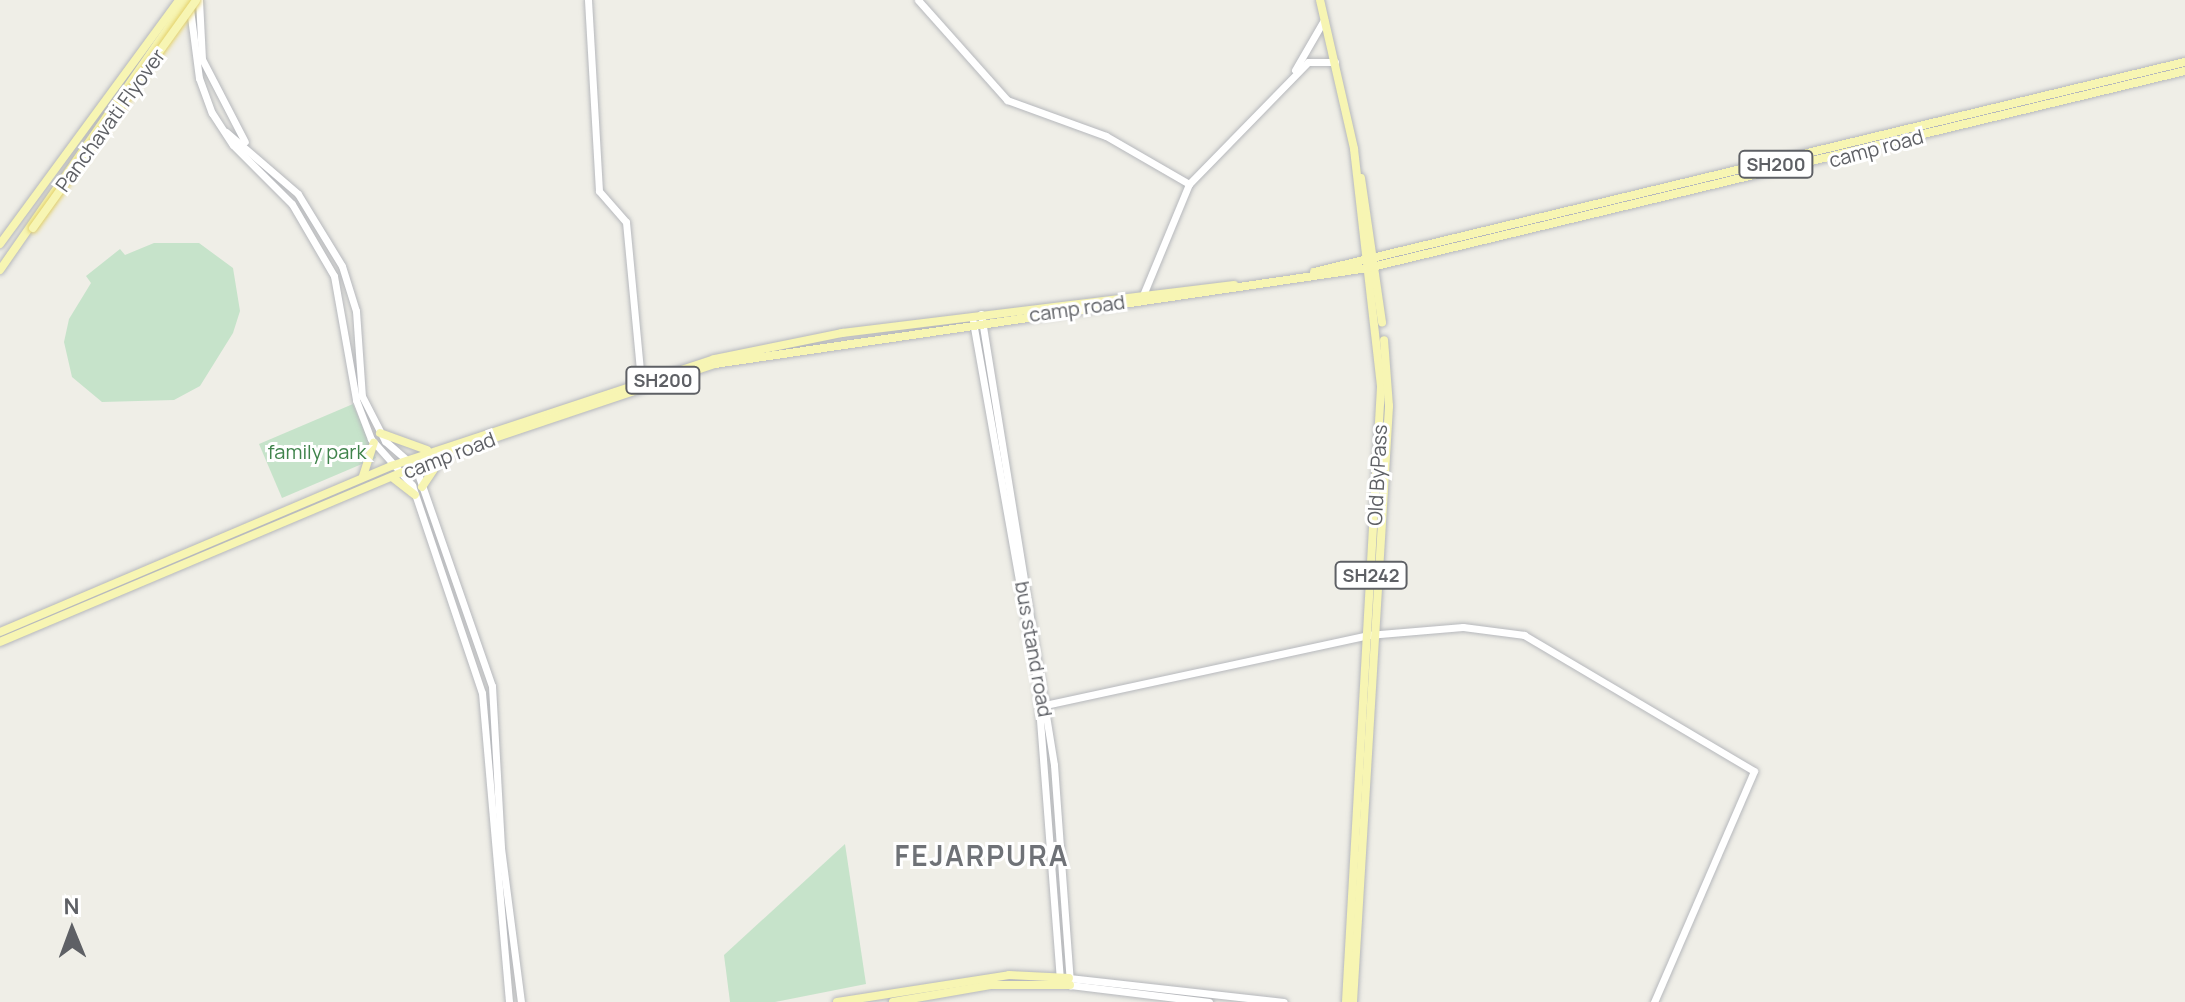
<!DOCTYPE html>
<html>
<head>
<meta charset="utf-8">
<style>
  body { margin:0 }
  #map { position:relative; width:2185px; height:1002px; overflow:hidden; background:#efeee7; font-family:Manrope,sans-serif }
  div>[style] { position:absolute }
  .green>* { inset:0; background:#c6e3ca }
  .roads { filter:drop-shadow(0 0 2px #b6b8bc) drop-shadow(0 0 2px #b6b8bc) }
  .minor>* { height:7px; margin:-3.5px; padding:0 3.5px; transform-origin:3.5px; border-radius:3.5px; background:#fff }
  .major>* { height:8px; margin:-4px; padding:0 4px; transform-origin:4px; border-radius:4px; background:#f7f5b3 }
  .bridges { filter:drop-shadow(0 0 2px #e3d16b) drop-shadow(0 0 2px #e3d16b) }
  .major-bridge>* { height:8px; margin:-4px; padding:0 4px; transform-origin:4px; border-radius:4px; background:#f7f5b3 }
  span { translate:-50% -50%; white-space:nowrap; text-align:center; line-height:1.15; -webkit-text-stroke:6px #fff; paint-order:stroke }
  .shield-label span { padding:2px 6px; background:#fff; border:2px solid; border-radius:6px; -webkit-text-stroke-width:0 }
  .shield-label { font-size:18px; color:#5e6065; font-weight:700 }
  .street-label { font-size:20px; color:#5e6065 }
  .park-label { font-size:20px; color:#3f834b }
  .district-label { font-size:28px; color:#6f7277; font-weight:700; letter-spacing:2px }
  .north { position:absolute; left:32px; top:890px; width:80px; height:80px; -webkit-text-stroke:6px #fff; paint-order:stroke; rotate:359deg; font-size:22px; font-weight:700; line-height:32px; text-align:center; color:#5e6065 }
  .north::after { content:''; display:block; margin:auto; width:28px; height:36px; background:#5e6065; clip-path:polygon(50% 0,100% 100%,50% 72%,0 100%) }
</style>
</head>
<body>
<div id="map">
  <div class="green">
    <i style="clip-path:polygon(154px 243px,199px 243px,233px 268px,240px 311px,233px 333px,200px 386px,174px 400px,102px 402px,72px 377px,64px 342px,69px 319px,91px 283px,86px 276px,120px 249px,125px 255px)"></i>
    <i style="clip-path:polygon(353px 404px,376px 458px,282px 498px,259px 444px)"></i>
    <i style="clip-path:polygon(845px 844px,866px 984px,775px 1002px,730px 1002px,724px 955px)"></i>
  </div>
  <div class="roads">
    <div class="minor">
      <i style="left:199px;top:0;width:59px;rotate:87.1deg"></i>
      <i style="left:202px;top:59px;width:93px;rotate:62.6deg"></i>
      <i style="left:588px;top:0;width:191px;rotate:86.7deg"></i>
      <i style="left:599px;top:191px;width:41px;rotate:48.9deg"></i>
      <i style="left:626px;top:222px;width:159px;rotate:84.6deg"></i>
      <i style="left:918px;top:0;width:134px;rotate:48.3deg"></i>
      <i style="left:1007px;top:100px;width:105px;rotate:20deg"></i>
      <i style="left:1106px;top:136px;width:96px;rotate:30deg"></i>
      <i style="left:1189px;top:184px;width:126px;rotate:112.5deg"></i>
      <i style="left:190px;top:9px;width:70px;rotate:82.6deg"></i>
      <i style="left:199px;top:78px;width:37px;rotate:70deg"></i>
      <i style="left:212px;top:113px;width:38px;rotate:57deg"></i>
      <i style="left:233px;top:145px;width:83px;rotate:45deg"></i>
      <i style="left:292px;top:204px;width:83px;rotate:59.7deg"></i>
      <i style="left:334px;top:276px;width:126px;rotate:79.9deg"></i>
      <i style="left:356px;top:400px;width:42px;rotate:69deg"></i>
      <i style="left:371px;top:439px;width:62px;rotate:48.3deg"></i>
      <i style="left:412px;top:485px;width:219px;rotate:71.4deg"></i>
      <i style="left:482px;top:693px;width:310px;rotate:85deg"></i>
      <i style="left:1295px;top:70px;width:58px;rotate:-59.9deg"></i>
      <i style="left:226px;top:132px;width:95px;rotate:40.7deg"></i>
      <i style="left:298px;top:194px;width:84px;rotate:58.6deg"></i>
      <i style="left:342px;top:266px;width:47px;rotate:72.7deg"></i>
      <i style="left:356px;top:311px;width:85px;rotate:86deg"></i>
      <i style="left:362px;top:396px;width:51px;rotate:62.9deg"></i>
      <i style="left:385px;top:441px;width:41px;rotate:41.1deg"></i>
      <i style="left:416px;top:468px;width:231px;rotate:70.8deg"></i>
      <i style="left:492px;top:686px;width:162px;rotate:86.8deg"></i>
      <i style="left:501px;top:848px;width:155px;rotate:82.6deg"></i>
      <i style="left:1189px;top:184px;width:170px;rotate:-45.7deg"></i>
      <i style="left:1308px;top:62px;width:27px"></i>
      <i style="left:981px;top:314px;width:457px;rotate:80.8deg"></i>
      <i style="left:1054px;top:765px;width:221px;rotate:85.8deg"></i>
      <i style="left:1070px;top:985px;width:140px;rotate:7deg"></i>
      <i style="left:973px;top:322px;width:365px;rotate:79.9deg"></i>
      <i style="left:1037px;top:681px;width:303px;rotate:85.6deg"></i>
      <i style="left:1045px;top:705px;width:330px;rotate:-12.2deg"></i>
      <i style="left:1368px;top:635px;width:95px;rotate:-4.8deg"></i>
      <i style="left:1463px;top:627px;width:62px;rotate:7.5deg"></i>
      <i style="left:1524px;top:635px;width:267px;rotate:30.6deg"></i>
      <i style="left:1754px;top:771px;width:252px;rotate:113.4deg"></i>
      <i style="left:1069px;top:978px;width:216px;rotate:6.4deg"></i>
    </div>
    <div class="major">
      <i style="left:1320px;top:0;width:153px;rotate:77.1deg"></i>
      <i style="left:1354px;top:149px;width:240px;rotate:83.5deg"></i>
      <i style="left:1381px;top:387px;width:616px;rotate:93.26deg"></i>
      <i style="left:1361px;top:178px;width:146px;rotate:81.7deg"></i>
      <i style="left:0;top:244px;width:303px;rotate:-53.7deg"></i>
      <i style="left:0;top:270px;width:329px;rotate:-55.2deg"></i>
      <i style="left:1314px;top:272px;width:896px;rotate:-13.56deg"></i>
      <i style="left:380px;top:433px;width:50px;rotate:19.9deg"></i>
      <i style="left:363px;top:476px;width:35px;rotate:-72deg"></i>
      <i style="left:392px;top:477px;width:29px;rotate:38deg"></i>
      <i style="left:422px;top:487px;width:37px;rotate:-56deg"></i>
      <i style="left:0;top:632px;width:425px;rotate:-23deg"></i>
      <i style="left:391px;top:466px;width:340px;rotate:-18.3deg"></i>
      <i style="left:714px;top:359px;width:131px;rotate:-11.5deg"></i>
      <i style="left:842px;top:333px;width:395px;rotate:-7deg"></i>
      <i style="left:0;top:642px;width:475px;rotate:-22.9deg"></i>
      <i style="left:438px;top:457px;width:292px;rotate:-18.6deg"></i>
      <i style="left:715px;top:364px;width:660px;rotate:-8.36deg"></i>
      <i style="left:1368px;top:268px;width:840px;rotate:-13.56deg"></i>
      <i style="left:837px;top:1002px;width:174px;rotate:-8.9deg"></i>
      <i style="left:1009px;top:975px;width:60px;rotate:2.9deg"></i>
      <i style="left:893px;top:1002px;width:99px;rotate:-9.8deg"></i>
      <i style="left:991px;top:985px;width:79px"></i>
      <i style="left:1353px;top:1002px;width:597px;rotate:-86.54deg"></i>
      <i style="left:1389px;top:406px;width:66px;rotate:-94.3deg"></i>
    </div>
  </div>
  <div class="bridges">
    <div class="major-bridge">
      <i style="left:33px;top:228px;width:280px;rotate:-54.4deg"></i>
    </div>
  </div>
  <div class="shield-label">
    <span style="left:1776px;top:164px">SH200</span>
    <span style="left:663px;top:380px">SH200</span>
    <span style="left:1371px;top:575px">SH242</span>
  </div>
  <div class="street-label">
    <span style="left:110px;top:120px;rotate:-54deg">Panchavati Flyover</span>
    <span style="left:1876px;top:148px;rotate:-15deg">camp road</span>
    <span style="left:1077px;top:308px;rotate:-8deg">camp road</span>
    <span style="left:449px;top:455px;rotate:-21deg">camp road</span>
    <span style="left:1377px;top:475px;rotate:-87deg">Old ByPass</span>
    <span style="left:1034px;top:649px;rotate:80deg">bus stand road</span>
  </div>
  <div class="park-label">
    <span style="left:317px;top:451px">family park</span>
  </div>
  <div class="district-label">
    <span style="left:982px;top:855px">FEJARPURA</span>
  </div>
  <div class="north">N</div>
</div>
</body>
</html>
